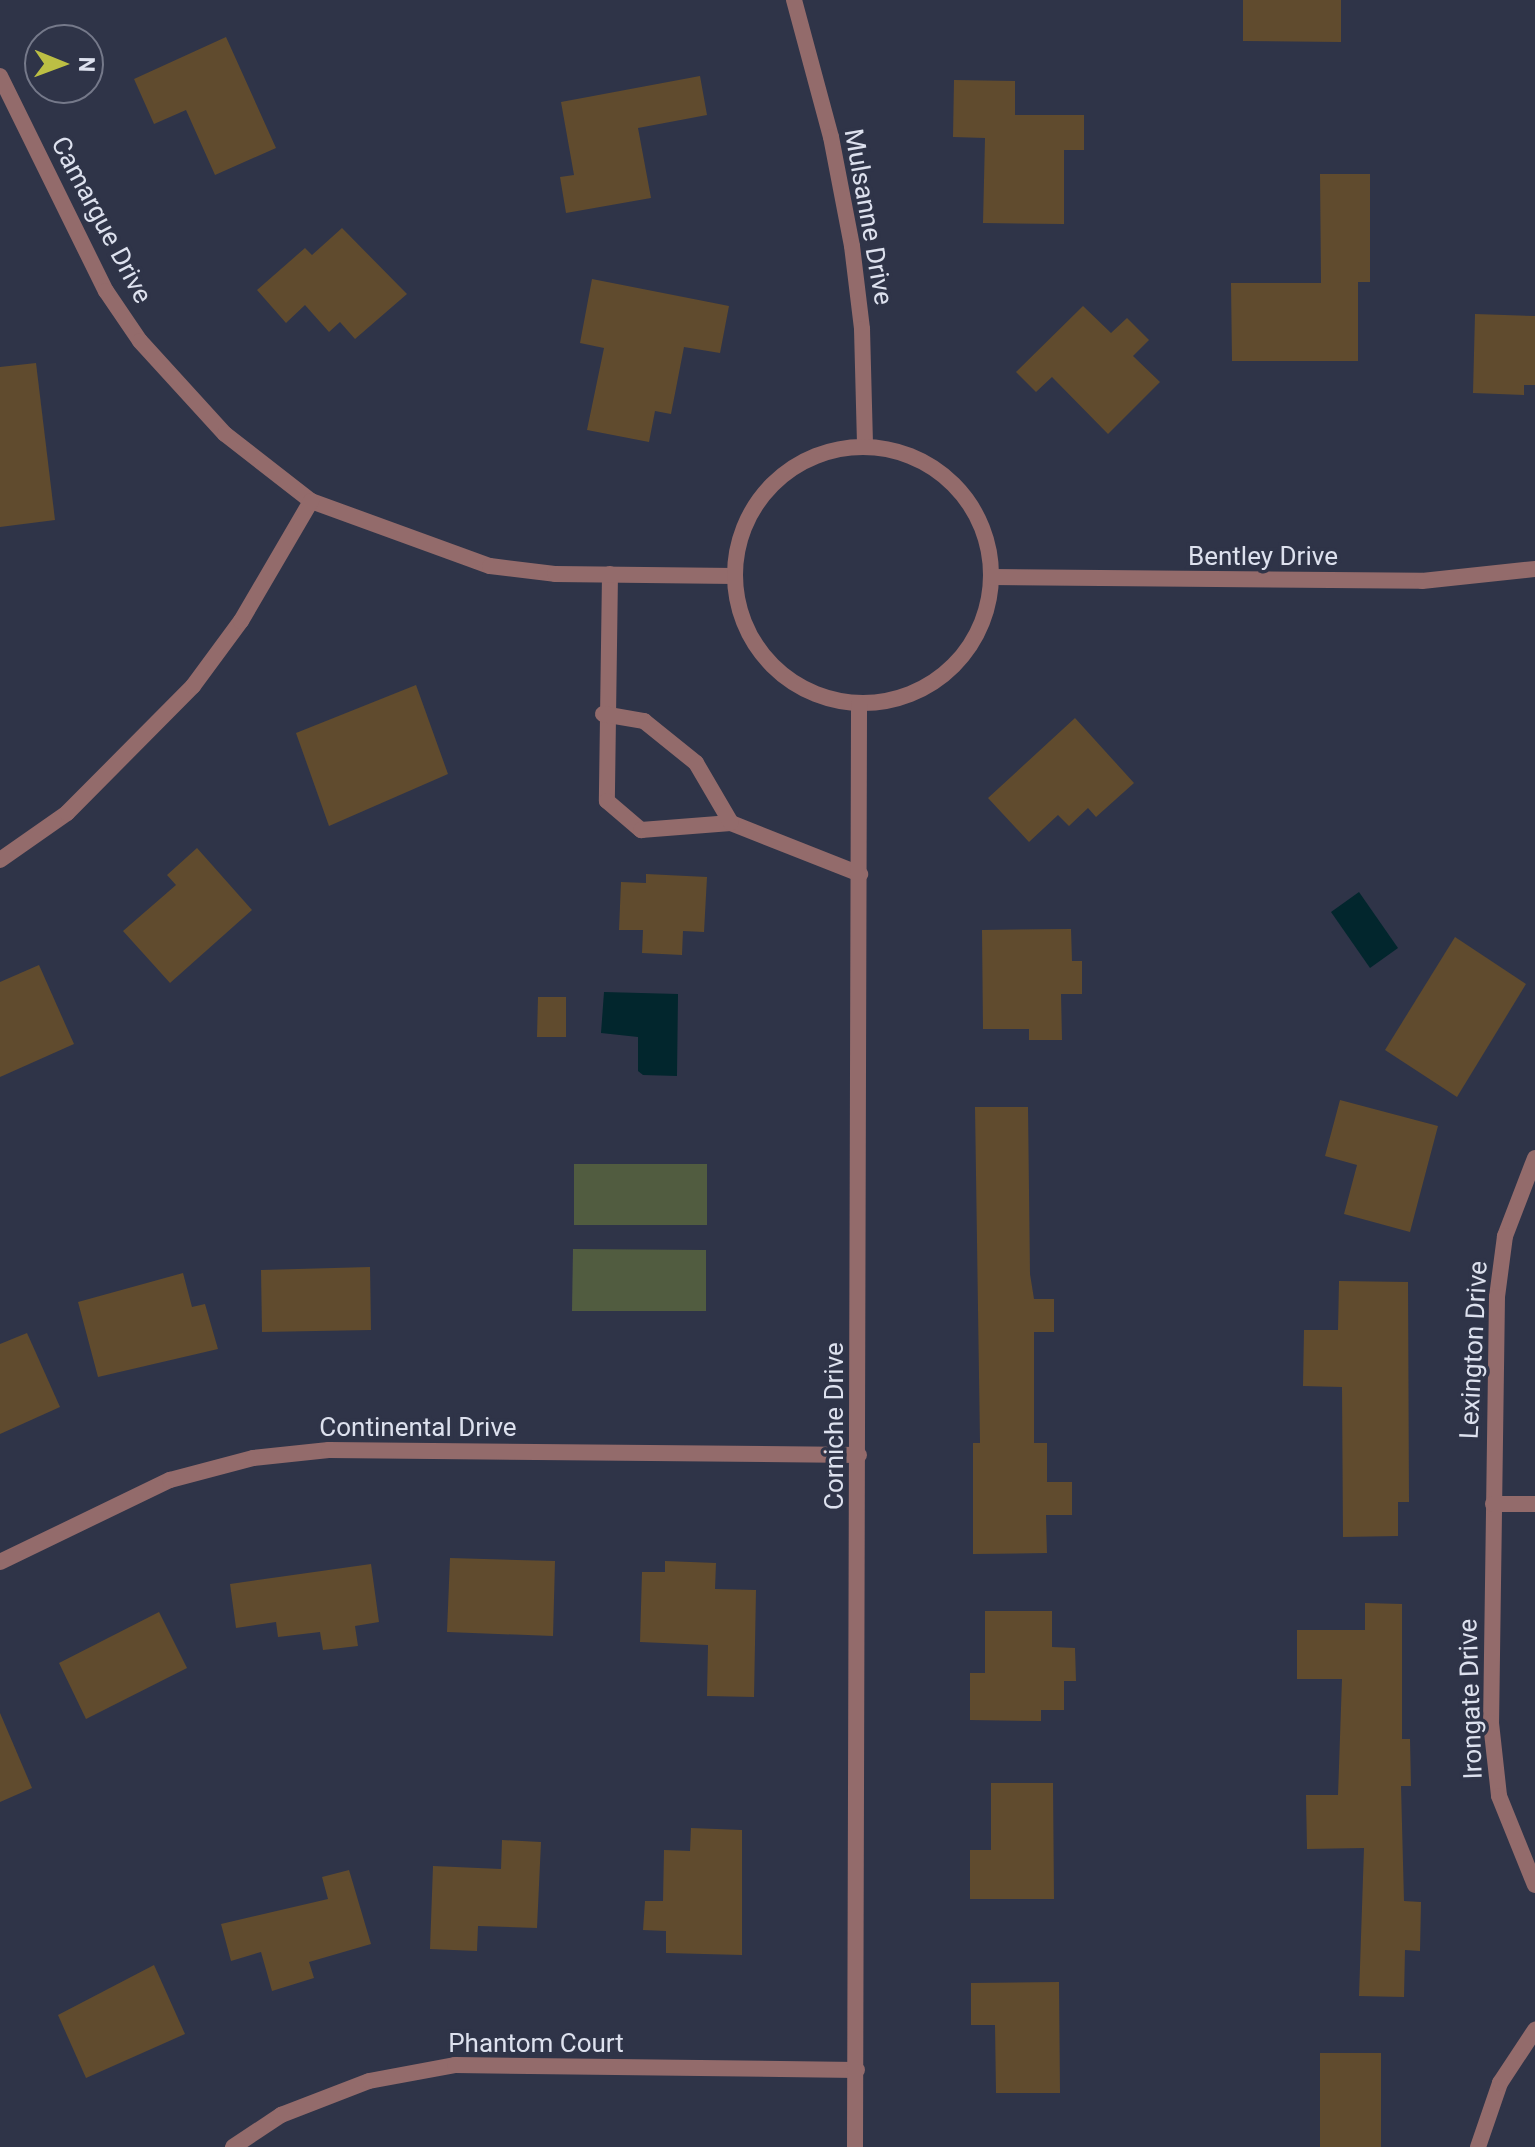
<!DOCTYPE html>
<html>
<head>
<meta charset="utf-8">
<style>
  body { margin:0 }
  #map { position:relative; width:1535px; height:2147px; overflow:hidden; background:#2f3448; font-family:Roboto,sans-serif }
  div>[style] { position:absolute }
  .green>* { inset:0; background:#515c40 }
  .water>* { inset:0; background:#02262d }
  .building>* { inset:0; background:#604b2e }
  .lane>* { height:16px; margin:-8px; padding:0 8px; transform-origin:8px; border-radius:8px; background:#936b6b }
  .street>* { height:16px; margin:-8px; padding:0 8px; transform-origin:8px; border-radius:8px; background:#936b6b }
  .street>.ring { margin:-8px; padding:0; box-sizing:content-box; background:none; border:16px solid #936b6b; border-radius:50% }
  span { translate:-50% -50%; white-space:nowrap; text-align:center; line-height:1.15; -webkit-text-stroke:7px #2f3448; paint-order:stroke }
  .street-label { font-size:26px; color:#dde1ee }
  .north { position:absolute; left:24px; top:24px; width:80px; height:80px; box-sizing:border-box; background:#2f3448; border:2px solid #75798a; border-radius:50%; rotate:91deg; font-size:22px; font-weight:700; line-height:32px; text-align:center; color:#dde1ee }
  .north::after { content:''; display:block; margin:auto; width:28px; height:36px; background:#bcbf44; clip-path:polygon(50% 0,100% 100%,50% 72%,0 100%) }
</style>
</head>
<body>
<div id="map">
  <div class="green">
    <i style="clip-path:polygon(574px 1164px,707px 1164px,707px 1225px,574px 1225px)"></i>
    <i style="clip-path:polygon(573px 1249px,706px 1250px,706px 1311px,572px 1311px)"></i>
  </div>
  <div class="water">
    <i style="clip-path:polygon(1359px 892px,1398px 948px,1370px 968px,1331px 912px)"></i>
    <i style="clip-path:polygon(604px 992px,678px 994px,677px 1076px,643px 1075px,638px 1071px,638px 1037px,601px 1033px)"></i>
  </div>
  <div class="building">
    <i style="clip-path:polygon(1243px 0,1341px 0,1341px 42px,1243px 41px)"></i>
    <i style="clip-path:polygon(226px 37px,276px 148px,215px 175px,186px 110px,154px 124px,134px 79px)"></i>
    <i style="clip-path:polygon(700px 76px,707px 115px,638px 128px,651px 198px,566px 213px,560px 177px,574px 175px,561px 102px)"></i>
    <i style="clip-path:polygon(954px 80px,1015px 81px,1015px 115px,1084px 115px,1084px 150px,1064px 150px,1064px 224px,983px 223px,985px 138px,953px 137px)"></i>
    <i style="clip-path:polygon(1320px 174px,1370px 174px,1370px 282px,1358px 282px,1358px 361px,1232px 361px,1231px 283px,1321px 283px)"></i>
    <i style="clip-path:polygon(342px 228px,407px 294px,355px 339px,340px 322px,329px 332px,305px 305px,286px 323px,257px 290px,305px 248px,312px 255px)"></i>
    <i style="clip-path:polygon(592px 279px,729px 306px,720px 353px,684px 347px,671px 414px,655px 411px,649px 442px,587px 430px,604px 348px,580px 343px)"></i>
    <i style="clip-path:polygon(1083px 306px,1111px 333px,1127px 318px,1149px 340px,1133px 356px,1160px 382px,1108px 434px,1052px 377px,1036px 392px,1016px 372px)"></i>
    <i style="clip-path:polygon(1475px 314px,1535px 316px,1535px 385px,1524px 385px,1524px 395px,1473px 393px)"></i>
    <i style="clip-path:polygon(36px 363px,55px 520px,0 527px,0 367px)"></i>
    <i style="clip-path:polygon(416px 685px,448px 774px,329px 826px,296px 733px)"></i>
    <i style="clip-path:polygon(1075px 718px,1134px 783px,1096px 817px,1088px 808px,1069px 826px,1058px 815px,1029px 842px,988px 798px)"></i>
    <i style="clip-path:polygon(197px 848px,252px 910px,170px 983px,123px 931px,176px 885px,167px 875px)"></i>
    <i style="clip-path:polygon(646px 874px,707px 877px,704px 932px,683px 931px,682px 955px,642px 953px,643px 930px,619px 930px,621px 882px,646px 883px)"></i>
    <i style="clip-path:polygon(1071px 929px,1072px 961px,1082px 961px,1082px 994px,1061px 994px,1062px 1040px,1029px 1040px,1029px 1029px,983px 1029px,982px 930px)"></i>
    <i style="clip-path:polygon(1455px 937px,1526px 984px,1457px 1097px,1385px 1050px)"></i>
    <i style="clip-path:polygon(39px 965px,74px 1044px,0 1077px,0 982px)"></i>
    <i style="clip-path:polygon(538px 997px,566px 997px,566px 1037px,537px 1037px)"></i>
    <i style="clip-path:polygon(1340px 1100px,1438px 1126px,1410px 1232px,1344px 1214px,1357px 1165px,1325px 1156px)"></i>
    <i style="clip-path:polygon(975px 1107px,1028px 1107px,1030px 1274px,1034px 1299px,1054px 1299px,1054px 1332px,1034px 1332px,1034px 1443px,1047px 1443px,1047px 1482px,1072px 1482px,1072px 1515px,1046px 1515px,1047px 1553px,973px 1554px,973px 1443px,980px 1443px)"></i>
    <i style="clip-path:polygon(370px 1267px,371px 1330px,262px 1332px,261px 1270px)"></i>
    <i style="clip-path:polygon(183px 1273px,192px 1307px,205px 1304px,218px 1349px,98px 1377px,78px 1302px)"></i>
    <i style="clip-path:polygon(1339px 1281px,1408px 1282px,1409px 1502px,1398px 1502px,1398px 1536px,1343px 1537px,1342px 1387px,1303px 1386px,1304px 1330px,1338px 1330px)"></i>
    <i style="clip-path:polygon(27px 1333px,60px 1407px,0 1434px,0 1344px)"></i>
    <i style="clip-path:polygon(450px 1558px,555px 1561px,553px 1636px,447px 1632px)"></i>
    <i style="clip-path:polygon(665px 1561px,716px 1563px,715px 1589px,756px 1590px,754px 1697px,707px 1696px,708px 1645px,640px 1642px,642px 1572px,665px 1572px)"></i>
    <i style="clip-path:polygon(371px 1564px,379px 1622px,355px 1626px,358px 1646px,323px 1650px,320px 1632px,278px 1637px,276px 1622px,236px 1628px,230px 1584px)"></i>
    <i style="clip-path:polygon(1365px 1603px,1402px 1604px,1402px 1739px,1410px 1739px,1411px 1786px,1401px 1786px,1404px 1901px,1421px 1902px,1420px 1951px,1405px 1950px,1404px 1997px,1359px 1996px,1364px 1848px,1307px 1849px,1306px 1795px,1338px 1795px,1342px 1679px,1297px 1679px,1297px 1630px,1365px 1630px)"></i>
    <i style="clip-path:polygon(985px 1611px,1052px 1611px,1052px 1647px,1075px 1648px,1076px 1681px,1064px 1681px,1064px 1710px,1041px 1710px,1041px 1721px,970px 1720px,970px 1673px,985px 1673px)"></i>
    <i style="clip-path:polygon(159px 1612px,187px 1668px,86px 1719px,59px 1663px)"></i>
    <i style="clip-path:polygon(0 1713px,32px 1788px,0 1802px)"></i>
    <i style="clip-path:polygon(991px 1783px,1053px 1783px,1054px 1899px,970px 1899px,970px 1850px,991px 1850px)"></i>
    <i style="clip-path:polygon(691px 1828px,742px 1830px,742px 1955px,666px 1953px,666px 1931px,643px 1930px,645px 1901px,663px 1901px,664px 1850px,690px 1851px)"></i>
    <i style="clip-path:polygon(502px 1840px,541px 1842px,537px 1928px,478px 1926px,477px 1951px,430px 1949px,433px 1866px,501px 1869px)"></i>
    <i style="clip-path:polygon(349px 1870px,371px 1944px,309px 1962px,314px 1978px,272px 1991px,261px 1952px,231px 1961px,221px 1924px,328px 1899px,322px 1877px)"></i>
    <i style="clip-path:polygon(154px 1965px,185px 2034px,86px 2078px,58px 2015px)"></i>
    <i style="clip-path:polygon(1059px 1982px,1060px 2093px,996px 2093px,995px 2025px,971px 2025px,971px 1983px)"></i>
    <i style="clip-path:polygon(1320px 2053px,1381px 2053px,1381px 2147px,1320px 2147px)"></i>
  </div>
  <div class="lane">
    <i style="left:610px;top:574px;width:227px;rotate:90.8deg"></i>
    <i style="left:607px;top:801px;width:45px;rotate:40.5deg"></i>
    <i style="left:641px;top:830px;width:90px;rotate:-4.4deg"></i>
    <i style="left:731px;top:823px;width:139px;rotate:21.6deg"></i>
    <i style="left:603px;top:714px;width:42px;rotate:9.7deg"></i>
    <i style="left:644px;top:721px;width:67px;rotate:38.9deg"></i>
    <i style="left:696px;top:763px;width:69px;rotate:59.7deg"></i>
  </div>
  <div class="street">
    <i style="left:794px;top:0;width:142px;rotate:74.9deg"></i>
    <i style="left:831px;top:137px;width:111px;rotate:79.1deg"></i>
    <i style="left:852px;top:246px;width:84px;rotate:83.1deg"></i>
    <i style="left:862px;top:329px;width:118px;rotate:88.5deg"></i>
    <i style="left:0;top:76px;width:240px;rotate:63.8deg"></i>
    <i style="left:106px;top:291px;width:60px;rotate:55.8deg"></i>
    <i style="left:140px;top:341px;width:126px;rotate:47.6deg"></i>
    <i style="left:225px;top:434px;width:109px;rotate:37.9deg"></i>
    <i style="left:311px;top:501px;width:190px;rotate:20deg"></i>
    <i style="left:490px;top:566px;width:65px;rotate:7deg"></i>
    <i style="left:555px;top:574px;width:180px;rotate:0.6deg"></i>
    <i class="ring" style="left:735px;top:447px;width:240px;height:240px"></i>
    <i style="left:991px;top:577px;width:431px;rotate:0.5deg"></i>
    <i style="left:1422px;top:581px;width:114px;rotate:-6.1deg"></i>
    <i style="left:0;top:860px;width:82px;rotate:-35deg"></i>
    <i style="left:67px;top:813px;width:179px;rotate:-45.2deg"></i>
    <i style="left:193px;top:686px;width:81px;rotate:-53.6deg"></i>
    <i style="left:241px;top:621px;width:139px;rotate:-59.7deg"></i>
    <i style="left:1535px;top:1158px;width:84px;rotate:111deg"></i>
    <i style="left:1505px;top:1236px;width:62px;rotate:97.5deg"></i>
    <i style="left:1497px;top:1297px;width:426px;rotate:90.8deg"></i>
    <i style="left:1491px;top:1723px;width:73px;rotate:83.7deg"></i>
    <i style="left:1499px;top:1796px;width:96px;rotate:68deg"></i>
    <i style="left:1493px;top:1504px;width:42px"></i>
    <i style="left:0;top:1562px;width:189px;rotate:-25.8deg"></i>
    <i style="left:170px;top:1480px;width:86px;rotate:-14.8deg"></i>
    <i style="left:253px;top:1458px;width:76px;rotate:-6deg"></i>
    <i style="left:329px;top:1450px;width:530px;rotate:0.54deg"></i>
    <i style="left:233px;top:2147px;width:58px;rotate:-33.7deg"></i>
    <i style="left:281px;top:2115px;width:94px;rotate:-21.1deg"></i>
    <i style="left:369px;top:2081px;width:87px;rotate:-10.5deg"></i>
    <i style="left:455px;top:2065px;width:402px;rotate:0.7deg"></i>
    <i style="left:855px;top:2147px;width:1443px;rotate:-89.84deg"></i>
    <i style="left:1478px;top:2147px;width:68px;rotate:-71deg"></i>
    <i style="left:1500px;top:2083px;width:64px;rotate:-56.6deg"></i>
  </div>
  <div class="street-label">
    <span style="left:868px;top:217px;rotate:80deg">Mulsanne Drive</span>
    <span style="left:101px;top:220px;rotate:62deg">Camargue Drive</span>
    <span style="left:1263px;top:557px">Bentley Drive</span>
    <span style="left:1474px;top:1350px;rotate:-87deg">Lexington Drive</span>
    <span style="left:835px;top:1426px;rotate:-90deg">Corniche Drive</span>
    <span style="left:418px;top:1428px">Continental Drive</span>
    <span style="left:1471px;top:1699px;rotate:-92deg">Irongate Drive</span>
    <span style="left:536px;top:2044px">Phantom Court</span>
  </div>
  <div class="north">N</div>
</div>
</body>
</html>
